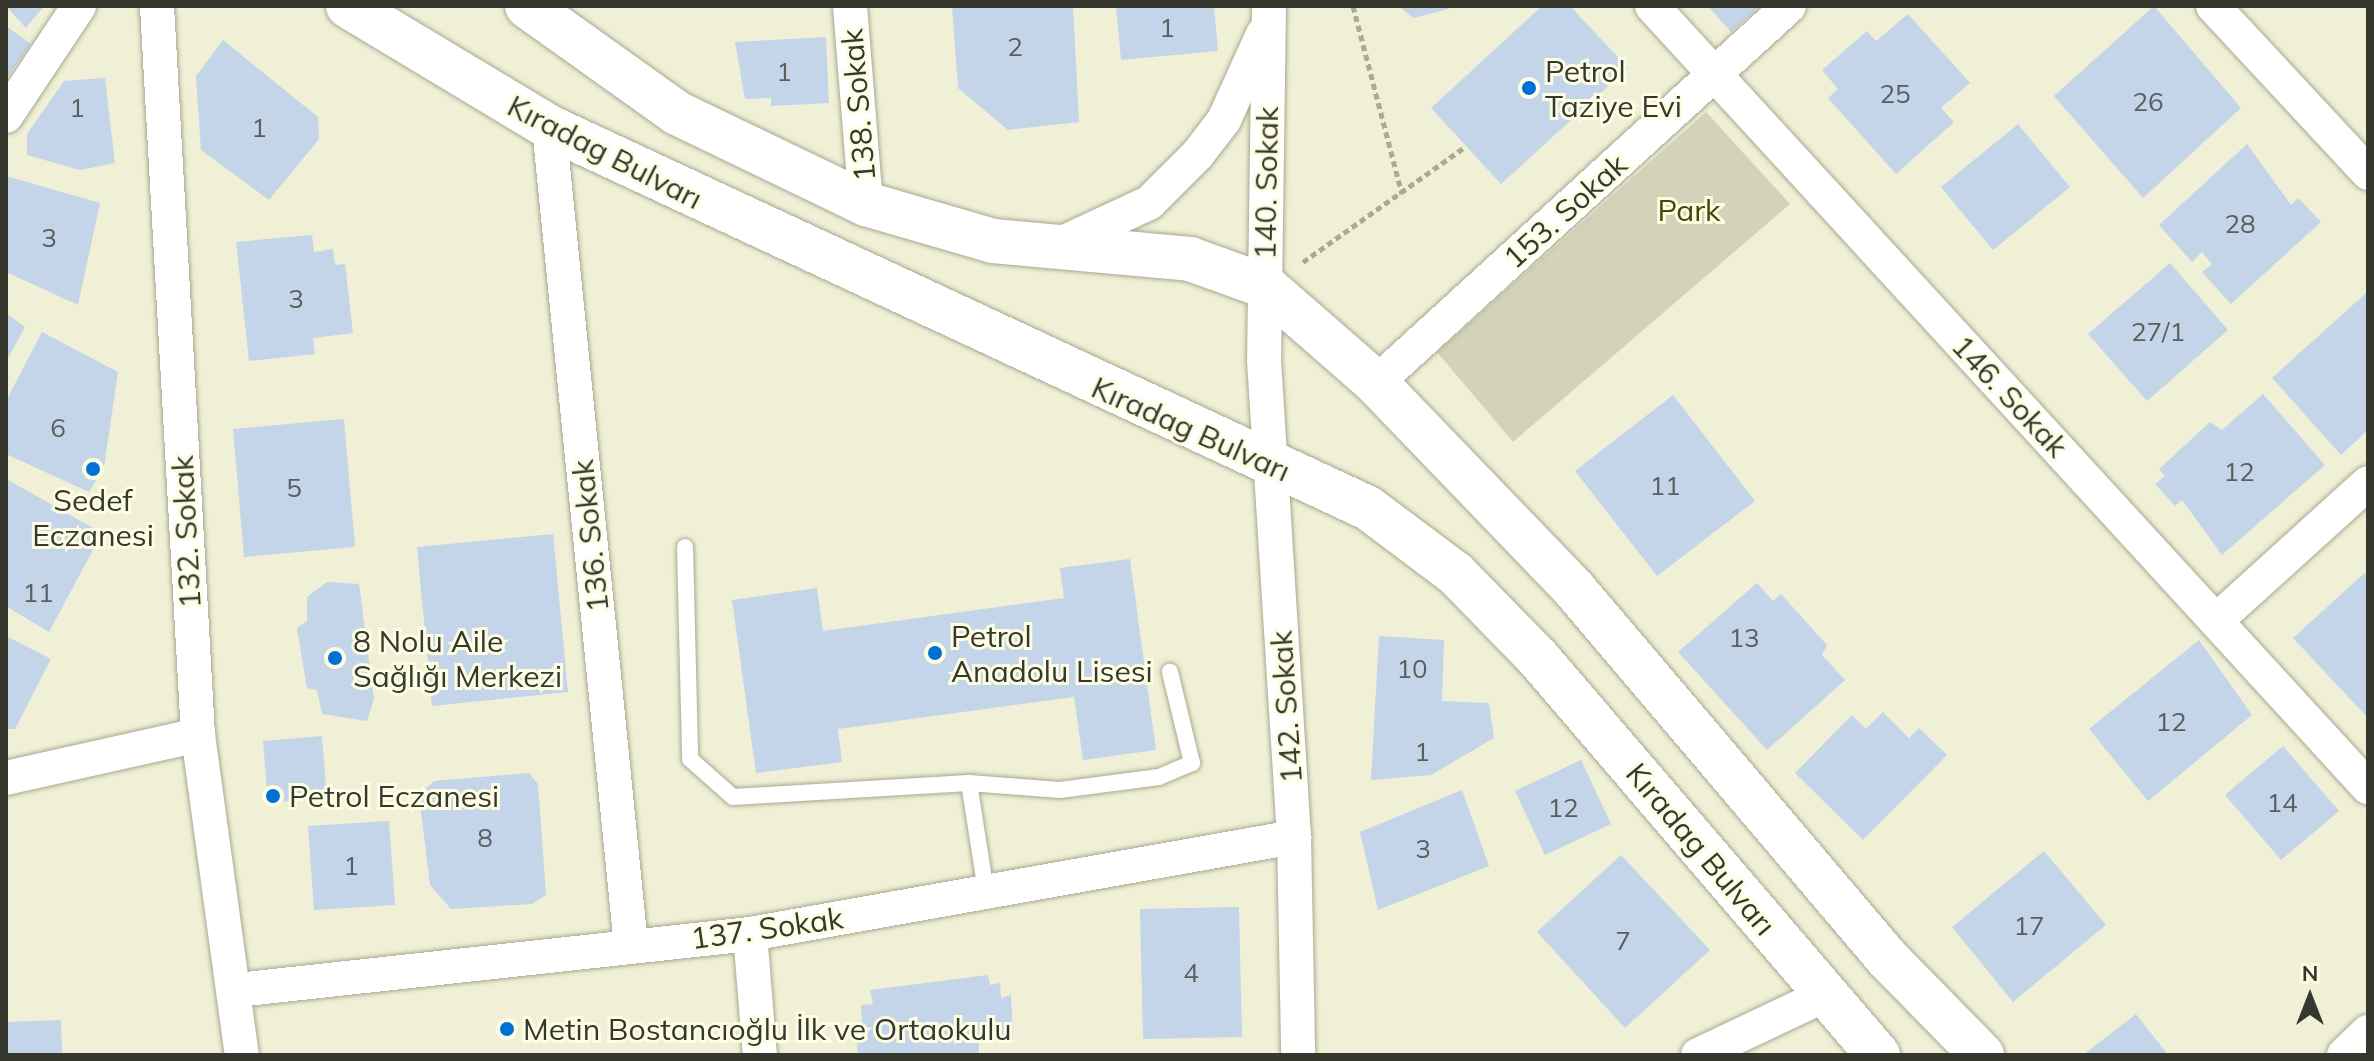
<!DOCTYPE html>
<html>
<head>
<meta charset="utf-8">
<style>
  body { margin:0 }
  #map { position:relative; width:2374px; height:1061px; overflow:hidden; background:#eff0d6; font-family:Mulish,sans-serif }
  div>[style] { position:absolute }
  .green>* { inset:0; background:#d2d3b8 }
  .building>* { inset:0; background:#c4d4e9 }
  .path>* { height:5px; margin-top:-2.5px; transform-origin:0; background:repeating-linear-gradient(90deg,#aaab97 0 6px,transparent 0 10px) }
  .roads { filter:drop-shadow(0 0 2px #a8a991) drop-shadow(0 0 2px #a8a991) }
  .lane>* { height:16px; margin:-8px; padding:0 8px; transform-origin:8px; border-radius:8px; background:#fff }
  .street>* { height:34px; margin:-17px; padding:0 17px; transform-origin:17px; border-radius:17px; background:#fff }
  .secondary>* { height:44px; margin:-22px; padding:0 22px; transform-origin:22px; border-radius:22px; background:#fff }
  .dots>* { width:22px; height:22px; translate:-50% -50%; box-sizing:border-box; border:4px solid #fcfde3; border-radius:50% }
  span { translate:-50% -50%; white-space:nowrap; text-align:center; line-height:1.15; -webkit-text-stroke:6px #fcfde3; paint-order:stroke }
  .number-label { font-size:26px; color:#5a5e5c }
  .number-label span { -webkit-text-stroke-width:0 }
  .poi-label { font-size:30px; color:#36372d }
  .left { translate:0 -50%; text-align:left }
  .street-label { font-size:30px; color:#36372d }
  .park-label { font-size:30px; color:#464609 }
  .frame { position:absolute; inset:0; border:8px solid #36372d; pointer-events:none }
  .north { position:absolute; left:2270px; top:957px; width:80px; height:80px; -webkit-text-stroke:6px #fcfde3; paint-order:stroke; rotate:0deg; font-size:22px; font-weight:700; line-height:32px; text-align:center; color:#36372d }
  .north::after { content:''; display:block; margin:auto; width:28px; height:36px; background:#36372d; clip-path:polygon(50% 0,100% 100%,50% 72%,0 100%) }
</style>
</head>
<body>
<div id="map">
  <div class="green">
    <i style="clip-path:polygon(1706px 112px,1790px 204px,1513px 442px,1437px 352px)"></i>
  </div>
  <div class="building">
    <i style="clip-path:polygon(6px 6px,44px 6px,26px 28px)"></i>
    <i style="clip-path:polygon(952px 6px,1073px 6px,1079px 122px,1008px 130px,958px 88px)"></i>
    <i style="clip-path:polygon(1116px 6px,1214px 6px,1218px 51px,1121px 60px)"></i>
    <i style="clip-path:polygon(1399px 6px,1449px 6px,1449px 9px,1413px 18px)"></i>
    <i style="clip-path:polygon(1542px 6px,1570px 6px,1628px 68px,1501px 184px,1431px 108px)"></i>
    <i style="clip-path:polygon(1708px 6px,1760px 6px,1731px 32px)"></i>
    <i style="clip-path:polygon(2154px 6px,2241px 108px,2143px 198px,2054px 96px)"></i>
    <i style="clip-path:polygon(1908px 14px,1970px 83px,1941px 108px,1954px 122px,1896px 174px,1828px 98px,1838px 89px,1822px 70px,1867px 31px,1876px 41px)"></i>
    <i style="clip-path:polygon(6px 26px,31px 44px,6px 79px)"></i>
    <i style="clip-path:polygon(826px 37px,829px 103px,771px 106px,771px 98px,745px 99px,735px 42px)"></i>
    <i style="clip-path:polygon(223px 40px,318px 117px,319px 139px,269px 200px,201px 150px,196px 76px)"></i>
    <i style="clip-path:polygon(105px 78px,115px 163px,80px 170px,27px 155px,27px 134px,64px 81px)"></i>
    <i style="clip-path:polygon(2018px 124px,2070px 187px,1993px 250px,1941px 187px)"></i>
    <i style="clip-path:polygon(2247px 144px,2291px 205px,2298px 198px,2321px 222px,2231px 304px,2202px 272px,2212px 264px,2202px 252px,2192px 262px,2159px 225px)"></i>
    <i style="clip-path:polygon(6px 176px,100px 203px,78px 305px,6px 272px)"></i>
    <i style="clip-path:polygon(312px 235px,314px 252px,333px 249px,335px 265px,345px 264px,353px 333px,313px 338px,315px 354px,249px 361px,236px 242px)"></i>
    <i style="clip-path:polygon(2170px 263px,2228px 330px,2147px 401px,2088px 334px)"></i>
    <i style="clip-path:polygon(2366px 293px,2368px 430px,2341px 455px,2272px 378px)"></i>
    <i style="clip-path:polygon(6px 313px,25px 327px,6px 362px)"></i>
    <i style="clip-path:polygon(42px 332px,118px 372px,104px 467px,89px 492px,6px 454px,6px 401px)"></i>
    <i style="clip-path:polygon(2263px 394px,2325px 465px,2222px 555px,2182px 500px,2175px 506px,2155px 484px,2165px 476px,2159px 469px,2210px 422px,2222px 430px)"></i>
    <i style="clip-path:polygon(1673px 395px,1755px 501px,1657px 576px,1575px 471px)"></i>
    <i style="clip-path:polygon(344px 419px,355px 547px,244px 557px,233px 429px)"></i>
    <i style="clip-path:polygon(8px 480px,102px 533px,49px 632px,6px 606px)"></i>
    <i style="clip-path:polygon(553px 534px,568px 692px,432px 706px,417px 547px)"></i>
    <i style="clip-path:polygon(1130px 559px,1156px 750px,1083px 760px,1074px 697px,838px 729px,842px 762px,756px 773px,732px 600px,817px 588px,823px 631px,1064px 598px,1060px 568px)"></i>
    <i style="clip-path:polygon(2368px 570px,2368px 718px,2293px 638px)"></i>
    <i style="clip-path:polygon(327px 582px,359px 584px,374px 699px,367px 721px,322px 714px,317px 690px,307px 688px,297px 628px,307px 621px,307px 597px)"></i>
    <i style="clip-path:polygon(1757px 583px,1773px 601px,1781px 594px,1827px 645px,1822px 655px,1845px 680px,1767px 750px,1678px 652px)"></i>
    <i style="clip-path:polygon(6px 636px,51px 659px,15px 729px,6px 729px)"></i>
    <i style="clip-path:polygon(1379px 636px,1444px 640px,1442px 701px,1489px 703px,1494px 738px,1431px 775px,1371px 780px)"></i>
    <i style="clip-path:polygon(2199px 640px,2252px 715px,2148px 801px,2089px 729px)"></i>
    <i style="clip-path:polygon(1883px 712px,1909px 738px,1919px 728px,1947px 755px,1863px 840px,1795px 773px,1852px 715px,1866px 729px)"></i>
    <i style="clip-path:polygon(322px 736px,327px 798px,268px 803px,263px 741px)"></i>
    <i style="clip-path:polygon(2283px 746px,2339px 811px,2281px 860px,2225px 795px)"></i>
    <i style="clip-path:polygon(1581px 760px,1611px 824px,1545px 855px,1515px 791px)"></i>
    <i style="clip-path:polygon(529px 773px,538px 784px,546px 895px,532px 904px,451px 909px,430px 885px,419px 795px,434px 781px)"></i>
    <i style="clip-path:polygon(1462px 790px,1489px 866px,1378px 910px,1360px 832px)"></i>
    <i style="clip-path:polygon(389px 821px,395px 905px,314px 910px,308px 826px)"></i>
    <i style="clip-path:polygon(2044px 851px,2106px 925px,2013px 1002px,1952px 927px)"></i>
    <i style="clip-path:polygon(1621px 855px,1710px 950px,1625px 1028px,1537px 932px)"></i>
    <i style="clip-path:polygon(1239px 907px,1242px 1037px,1143px 1039px,1140px 909px)"></i>
    <i style="clip-path:polygon(988px 975px,990px 985px,1000px 983px,1001px 998px,1011px 995px,1013px 1037px,979px 1042px,979px 1055px,858px 1055px,855px 1024px,862px 1022px,861px 1005px,873px 1004px,870px 990px)"></i>
    <i style="clip-path:polygon(2136px 1014px,2168px 1055px,2083px 1055px)"></i>
    <i style="clip-path:polygon(61px 1020px,62px 1055px,6px 1055px,6px 1022px)"></i>
  </div>
  <div class="path">
    <i style="left:1353px;top:6px;width:194px;rotate:75.4deg"></i>
    <i style="left:1303px;top:262px;width:200px;rotate:-35.4deg"></i>
  </div>
  <div class="roads">
    <div class="lane">
      <i style="left:685px;top:547px;width:212px;rotate:88.6deg"></i>
      <i style="left:690px;top:759px;width:57px;rotate:41.5deg"></i>
      <i style="left:733px;top:797px;width:236px;rotate:-3.4deg"></i>
      <i style="left:969px;top:783px;width:91px;rotate:4.4deg"></i>
      <i style="left:1060px;top:790px;width:100px;rotate:-7.5deg"></i>
      <i style="left:1159px;top:777px;width:36px;rotate:-23deg"></i>
      <i style="left:1192px;top:763px;width:94px;rotate:-103.6deg"></i>
      <i style="left:969px;top:783px;width:110px;rotate:81.1deg"></i>
    </div>
    <div class="street">
      <i style="left:157px;top:6px;width:730px;rotate:86.78deg"></i>
      <i style="left:198px;top:735px;width:323px;rotate:82.2deg"></i>
      <i style="left:850px;top:6px;width:199px;rotate:85.4deg"></i>
      <i style="left:1269px;top:6px;width:354px;rotate:90.8deg"></i>
      <i style="left:1264px;top:360px;width:478px;rotate:86.4deg"></i>
      <i style="left:1294px;top:837px;width:218px;rotate:88.9deg"></i>
      <i style="left:1652px;top:6px;width:1060px;rotate:47.49deg"></i>
      <i style="left:2213px;top:6px;width:228px;rotate:47.1deg"></i>
      <i style="left:6px;top:116px;width:132px;rotate:-56.4deg"></i>
      <i style="left:549px;top:127px;width:822px;rotate:84.28deg"></i>
      <i style="left:1054px;top:247px;width:105px;rotate:-24.9deg"></i>
      <i style="left:1149px;top:203px;width:69px;rotate:-45deg"></i>
      <i style="left:1198px;top:154px;width:43px;rotate:-52.6deg"></i>
      <i style="left:1224px;top:120px;width:94px;rotate:-65.6deg"></i>
      <i style="left:1376px;top:383px;width:559px;rotate:-42.39deg"></i>
      <i style="left:2218px;top:619px;width:202px;rotate:-42.2deg"></i>
      <i style="left:6px;top:778px;width:197px;rotate:-12.6deg"></i>
      <i style="left:750px;top:934px;width:121px;rotate:85.3deg"></i>
      <i style="left:237px;top:990px;width:516px;rotate:-6.23deg"></i>
      <i style="left:750px;top:934px;width:553px;rotate:-10.11deg"></i>
      <i style="left:1698px;top:1055px;width:140px;rotate:-25.3deg"></i>
      <i style="left:2344px;top:1055px;width:33px;rotate:-44deg"></i>
    </div>
    <div class="secondary">
      <i style="left:348px;top:6px;width:235px;rotate:31deg"></i>
      <i style="left:549px;top:127px;width:903px;rotate:24.95deg"></i>
      <i style="left:1368px;top:508px;width:109px;rotate:36.8deg"></i>
      <i style="left:1455px;top:573px;width:119px;rotate:45.7deg"></i>
      <i style="left:1538px;top:658px;width:523px;rotate:49.42deg"></i>
      <i style="left:527px;top:6px;width:184px;rotate:35.5deg"></i>
      <i style="left:677px;top:113px;width:210px;rotate:25.7deg"></i>
      <i style="left:866px;top:204px;width:132px;rotate:16.2deg"></i>
      <i style="left:993px;top:241px;width:198px;rotate:5.2deg"></i>
      <i style="left:1190px;top:259px;width:80px;rotate:19.8deg"></i>
      <i style="left:1265px;top:286px;width:147px;rotate:41.1deg"></i>
      <i style="left:1376px;top:383px;width:286px;rotate:46.1deg"></i>
      <i style="left:1574px;top:589px;width:484px;rotate:49.7deg"></i>
      <i style="left:1887px;top:958px;width:136px;rotate:45.6deg"></i>
    </div>
  </div>
  <div class="dots">
    <i style="left:1529px;top:88px;background:#0070d7"></i>
    <i style="left:93px;top:469px;background:#0070d7"></i>
    <i style="left:935px;top:653px;background:#0070d7"></i>
    <i style="left:335px;top:658px;background:#0070d7"></i>
    <i style="left:273px;top:796px;background:#0070d7"></i>
    <i style="left:507px;top:1029px;background:#0070d7"></i>
  </div>
  <div class="number-label">
    <span style="left:1167px;top:28px">1</span>
    <span style="left:1015px;top:47px">2</span>
    <span style="left:784px;top:72px">1</span>
    <span style="left:1895px;top:94px">25</span>
    <span style="left:2148px;top:102px">26</span>
    <span style="left:77px;top:108px">1</span>
    <span style="left:259px;top:128px">1</span>
    <span style="left:2240px;top:224px">28</span>
    <span style="left:49px;top:238px">3</span>
    <span style="left:296px;top:299px">3</span>
    <span style="left:2158px;top:332px">27/1</span>
    <span style="left:58px;top:428px">6</span>
    <span style="left:2239px;top:472px">12</span>
    <span style="left:1665px;top:486px">11</span>
    <span style="left:294px;top:488px">5</span>
    <span style="left:38px;top:593px">11</span>
    <span style="left:1744px;top:638px">13</span>
    <span style="left:1412px;top:669px">10</span>
    <span style="left:2171px;top:722px">12</span>
    <span style="left:1422px;top:752px">1</span>
    <span style="left:2282px;top:803px">14</span>
    <span style="left:1563px;top:808px">12</span>
    <span style="left:485px;top:838px">8</span>
    <span style="left:1423px;top:849px">3</span>
    <span style="left:351px;top:866px">1</span>
    <span style="left:2029px;top:926px">17</span>
    <span style="left:1623px;top:941px">7</span>
    <span style="left:1191px;top:973px">4</span>
  </div>
  <div class="poi-label">
    <span class="left" style="left:1545px;top:88px">Petrol<br>Taziye Evi</span>
    <span style="left:93px;top:517px">Sedef<br>Eczanesi</span>
    <span class="left" style="left:951px;top:653px">Petrol<br>Anadolu Lisesi</span>
    <span class="left" style="left:353px;top:658px">8 Nolu Aile<br>Sağlığı Merkezi</span>
    <span class="left" style="left:289px;top:796px">Petrol Eczanesi</span>
    <span class="left" style="left:523px;top:1029px">Metin Bostancıoğlu İlk ve Ortaokulu</span>
  </div>
  <div class="street-label">
    <span style="left:858px;top:105px;rotate:-95deg">138. Sokak</span>
    <span style="left:605px;top:152px;rotate:27deg">Kıradag Bulvarı</span>
    <span style="left:1266px;top:183px;rotate:-89deg">140. Sokak</span>
    <span style="left:1565px;top:211px;rotate:-42deg">153. Sokak</span>
    <span style="left:2010px;top:396px;rotate:47deg">146. Sokak</span>
    <span style="left:1191px;top:429px;rotate:24deg">Kıradag Bulvarı</span>
    <span style="left:186px;top:532px;rotate:-93deg">132. Sokak</span>
    <span style="left:590px;top:536px;rotate:-96deg">136. Sokak</span>
    <span style="left:1286px;top:707px;rotate:-94deg">142. Sokak</span>
    <span style="left:1701px;top:849px;rotate:50deg">Kıradag Bulvarı</span>
    <span style="left:767px;top:928px;rotate:-8deg">137. Sokak</span>
  </div>
  <div class="park-label">
    <span style="left:1689px;top:210px">Park</span>
  </div>
  <div class="frame"></div>
  <div class="north">N</div>
</div>
</body>
</html>
